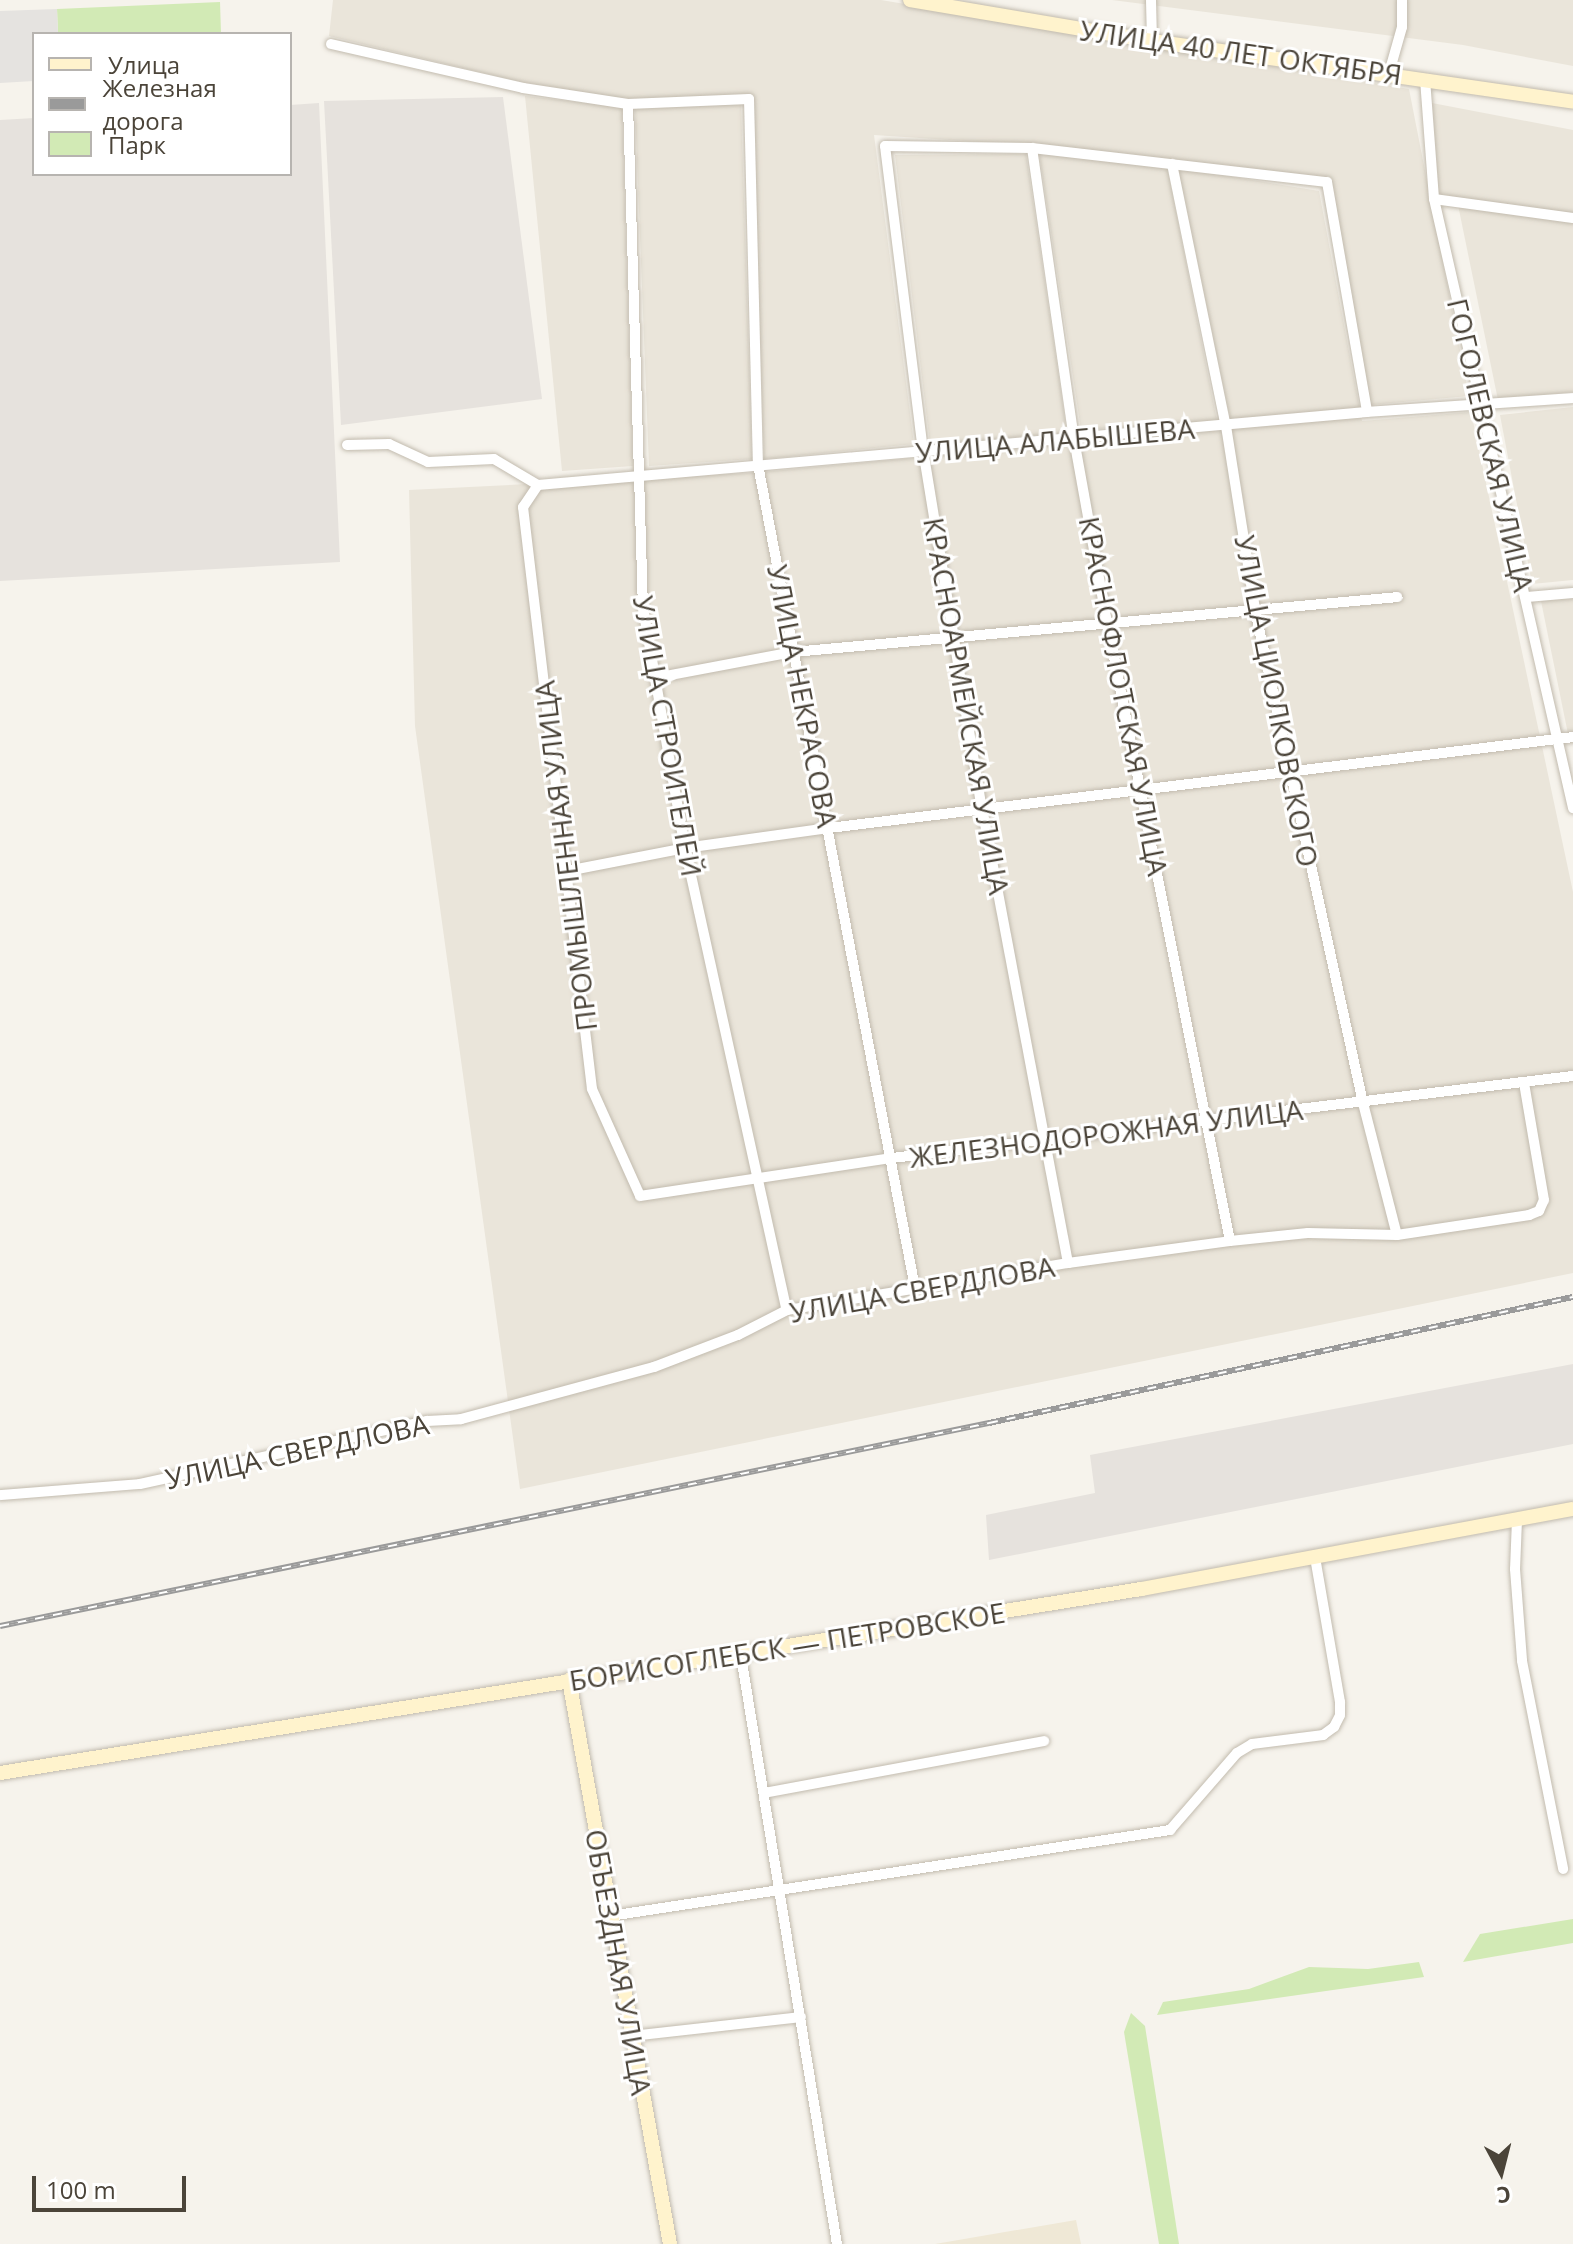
<!DOCTYPE html>
<html>
<head>
<meta charset="utf-8">
<style>
  body { margin:0 }
  #map { position:relative; width:1573px; height:2244px; overflow:hidden; background:#f6f3ec; font-family:"Open Sans",sans-serif }
  div>[style] { position:absolute }
  .residential>* { inset:0; background:#eae5da }
  .industrial>* { inset:0; background:#e6e2dd }
  .education>* { inset:0; background:#efe8d6 }
  .green>* { inset:0; background:#d2eab5 }
  .parking>* { inset:0; background:#e5e3e0 }
  .roads { filter:drop-shadow(0 0 2px #c2bbae) drop-shadow(0 0 2px #c2bbae) }
  .street>* { height:10px; margin:-5px; padding:0 5px; transform-origin:5px; border-radius:5px; background:#fff }
  .secondary>* { height:14px; margin:-7px; padding:0 7px; transform-origin:7px; border-radius:7px; background:#fff3cd }
  .rail>* { height:6px; margin-top:-3px; transform-origin:0; background:repeating-linear-gradient(90deg,#fff 0 9px,#9a9a9a 0 18px); box-sizing:border-box; border-block:2px solid #9a9a9a }
  span { translate:-50% -50%; white-space:nowrap; text-align:center; line-height:1.15; -webkit-text-stroke:6px #fff; paint-order:stroke }
  .street-label { font-size:28px; color:#4b4439 }
  .legend { position:absolute; left:32px; top:32px; width:260px; height:144px; box-sizing:border-box; background:#fff; border:2px solid #b7b4b0; margin:0; padding:10px 14px; list-style:none; font-size:24px; color:#4b4439 }
  .legend li { display:flex; align-items:center; gap:16px; height:40px }
  .legend b { width:40px; border:2px solid #b7b4b0 }
  .north { position:absolute; left:1461px; top:2132px; width:80px; height:80px; -webkit-text-stroke:6px #fff; paint-order:stroke; rotate:173deg; font-size:22px; font-weight:700; line-height:32px; text-align:center; color:#4b4439 }
  .north::after { content:''; display:block; margin:auto; width:28px; height:36px; background:#4b4439; clip-path:polygon(50% 0,100% 100%,50% 72%,0 100%) }
  .scale { position:absolute; left:32px; top:2176px; width:154px; height:36px; box-sizing:border-box; border:4px solid #4b4439; border-top:0; padding-left:10px; font-size:24px; line-height:28px; white-space:nowrap; color:#4b4439; -webkit-text-stroke:6px #fff; paint-order:stroke }
</style>
</head>
<body>
<div id="map">
  <div class="residential">
    <i style="clip-path:polygon(333px 0,881px 0,1409px 89px,1469px 396px,1369px 405px,1332px 180px,1041px 146px,874px 135px,914px 444px,764px 459px,752px 97px,630px 100px,521px 82px,329px 36px)"></i>
    <i style="clip-path:polygon(1112px 0,1573px 0,1573px 66px,1463px 45px)"></i>
    <i style="clip-path:polygon(525px 96px,622px 107px,633px 466px,562px 471px)"></i>
    <i style="clip-path:polygon(1432px 103px,1573px 130px,1573px 213px,1439px 195px)"></i>
    <i style="clip-path:polygon(741px 104px,752px 459px,649px 466px,635px 107px)"></i>
    <i style="clip-path:polygon(1039px 152px,1167px 166px,1217px 421px,1081px 430px)"></i>
    <i style="clip-path:polygon(1026px 154px,1067px 433px,930px 444px,895px 155px)"></i>
    <i style="clip-path:polygon(1178px 168px,1319px 191px,1362px 421px,1471px 412px,1573px 892px,1573px 1273px,520px 1489px,415px 726px,409px 490px,751px 473px,1232px 429px)"></i>
    <i style="clip-path:polygon(1458px 205px,1573px 221px,1573px 392px,1498px 400px)"></i>
    <i style="clip-path:polygon(1573px 407px,1573px 580px,1532px 584px,1500px 415px)"></i>
    <i style="clip-path:polygon(1573px 598px,1573px 734px,1568px 734px,1541px 601px)"></i>
  </div>
  <div class="industrial">
    <i style="clip-path:polygon(503px 97px,542px 399px,341px 425px,324px 101px)"></i>
    <i style="clip-path:polygon(319px 103px,340px 562px,0 581px,0 120px,34px 118px,34px 174px,290px 174px,290px 105px)"></i>
    <i style="clip-path:polygon(1573px 1364px,1573px 1444px,989px 1560px,986px 1515px,1095px 1493px,1090px 1455px)"></i>
  </div>
  <div class="education">
    <i style="clip-path:polygon(1076px 2220px,1081px 2244px,935px 2244px)"></i>
  </div>
  <div class="green">
    <i style="clip-path:polygon(220px 2px,221px 34px,58px 34px,57px 9px)"></i>
    <i style="clip-path:polygon(1573px 1919px,1573px 1943px,1463px 1962px,1480px 1934px)"></i>
    <i style="clip-path:polygon(1419px 1962px,1424px 1977px,1157px 2015px,1163px 2002px,1249px 1989px,1309px 1967px,1368px 1969px)"></i>
    <i style="clip-path:polygon(1131px 2013px,1145px 2026px,1179px 2244px,1159px 2244px,1124px 2032px)"></i>
  </div>
  <div class="parking">
    <i style="clip-path:polygon(57px 9px,58px 34px,34px 34px,34px 81px,0 83px,0 11px)"></i>
  </div>
  <div class="roads">
    <div class="street">
      <i style="left:1151px;top:0;width:41px;rotate:88.6deg"></i>
      <i style="left:331px;top:44px;width:197px;rotate:12.9deg"></i>
      <i style="left:523px;top:88px;width:106px;rotate:8.7deg"></i>
      <i style="left:628px;top:104px;width:121px;rotate:-2.4deg"></i>
      <i style="left:749px;top:99px;width:366px;rotate:88.6deg"></i>
      <i style="left:758px;top:465px;width:838px;rotate:79.2deg"></i>
      <i style="left:1389px;top:73px;width:48px;rotate:-74.2deg"></i>
      <i style="left:1402px;top:27px;width:27px;rotate:-90deg"></i>
      <i style="left:1425px;top:79px;width:120px;rotate:85.7deg"></i>
      <i style="left:1434px;top:199px;width:625px;rotate:77.14deg"></i>
      <i style="left:628px;top:104px;width:504px;rotate:88.3deg"></i>
      <i style="left:643px;top:608px;width:244px;rotate:80.1deg"></i>
      <i style="left:685px;top:848px;width:473px;rotate:77.6deg"></i>
      <i style="left:1032px;top:148px;width:294px;rotate:81.8deg"></i>
      <i style="left:1074px;top:439px;width:186px;rotate:79.8deg"></i>
      <i style="left:1107px;top:622px;width:631px;rotate:78.76deg"></i>
      <i style="left:1172px;top:164px;width:268px;rotate:78.4deg"></i>
      <i style="left:1226px;top:426px;width:186px;rotate:81deg"></i>
      <i style="left:1255px;top:610px;width:505px;rotate:77.64deg"></i>
      <i style="left:1363px;top:1103px;width:136px;rotate:75.6deg"></i>
      <i style="left:1434px;top:199px;width:140px;rotate:7.8deg"></i>
      <i style="left:347px;top:445px;width:42px;rotate:-1.4deg"></i>
      <i style="left:389px;top:444px;width:43px;rotate:24.8deg"></i>
      <i style="left:428px;top:462px;width:66px;rotate:-2.6deg"></i>
      <i style="left:494px;top:459px;width:51px;rotate:30.6deg"></i>
      <i style="left:538px;top:485px;width:832px;rotate:-5.03deg"></i>
      <i style="left:1367px;top:412px;width:206px;rotate:-3.9deg"></i>
      <i style="left:538px;top:485px;width:27px;rotate:124deg"></i>
      <i style="left:523px;top:507px;width:586px;rotate:83.24deg"></i>
      <i style="left:592px;top:1089px;width:117px;rotate:65.8deg"></i>
      <i style="left:640px;top:1196px;width:255px;rotate:-8.6deg"></i>
      <i style="left:892px;top:1158px;width:686px;rotate:-6.87deg"></i>
      <i style="left:1527px;top:597px;width:46px;rotate:-5deg"></i>
      <i style="left:655px;top:678px;width:140px;rotate:-10.7deg"></i>
      <i style="left:793px;top:652px;width:607px;rotate:-5.19deg"></i>
      <i style="left:567px;top:871px;width:120px;rotate:-11deg"></i>
      <i style="left:685px;top:848px;width:145px;rotate:-7.9deg"></i>
      <i style="left:829px;top:828px;width:750px;rotate:-6.97deg"></i>
      <i style="left:1068px;top:1263px;width:461px;rotate:-100.7deg"></i>
      <i style="left:982px;top:810px;width:364px;rotate:-99.3deg"></i>
      <i style="left:923px;top:451px;width:307px;rotate:-97.1deg"></i>
      <i style="left:885px;top:146px;width:147px;rotate:0.8deg"></i>
      <i style="left:1032px;top:148px;width:297px;rotate:6.6deg"></i>
      <i style="left:1327px;top:182px;width:233px;rotate:80.1deg"></i>
      <i style="left:0;top:1495px;width:140px;rotate:-4.5deg"></i>
      <i style="left:140px;top:1484px;width:294px;rotate:-12.4deg"></i>
      <i style="left:427px;top:1421px;width:34px;rotate:-3deg"></i>
      <i style="left:461px;top:1419px;width:200px;rotate:-15.1deg"></i>
      <i style="left:654px;top:1367px;width:90px;rotate:-20.9deg"></i>
      <i style="left:738px;top:1335px;width:55px;rotate:-27deg"></i>
      <i style="left:787px;top:1310px;width:285px;rotate:-9.5deg"></i>
      <i style="left:1068px;top:1263px;width:163px;rotate:-7.7deg"></i>
      <i style="left:1230px;top:1241px;width:78px;rotate:-5.9deg"></i>
      <i style="left:1308px;top:1233px;width:89px;rotate:1.3deg"></i>
      <i style="left:1397px;top:1235px;width:134px;rotate:-8.6deg"></i>
      <i style="left:1529px;top:1215px;width:11px;rotate:-22deg"></i>
      <i style="left:1539px;top:1211px;width:12px;rotate:-66deg"></i>
      <i style="left:1544px;top:1200px;width:119px;rotate:-99.7deg"></i>
      <i style="left:1517px;top:1520px;width:49px;rotate:92.3deg"></i>
      <i style="left:1515px;top:1569px;width:92px;rotate:85.6deg"></i>
      <i style="left:1522px;top:1661px;width:212px;rotate:78.8deg"></i>
      <i style="left:741px;top:1656px;width:596px;rotate:80.73deg"></i>
      <i style="left:764px;top:1793px;width:285px;rotate:-10.5deg"></i>
      <i style="left:610px;top:1916px;width:567px;rotate:-8.73deg"></i>
      <i style="left:1170px;top:1830px;width:102px;rotate:-49deg"></i>
      <i style="left:1237px;top:1753px;width:17px;rotate:-31deg"></i>
      <i style="left:1252px;top:1744px;width:72px;rotate:-7.2deg"></i>
      <i style="left:1323px;top:1735px;width:14px;rotate:-36deg"></i>
      <i style="left:1334px;top:1727px;width:13px;rotate:-63deg"></i>
      <i style="left:1340px;top:1715px;width:13px;rotate:-90deg"></i>
      <i style="left:1340px;top:1702px;width:147px;rotate:-99.8deg"></i>
      <i style="left:632px;top:2036px;width:170px;rotate:-6.4deg"></i>
    </div>
    <div class="secondary">
      <i style="left:910px;top:0;width:245px;rotate:9.6deg"></i>
      <i style="left:1152px;top:41px;width:425px;rotate:8.2deg"></i>
      <i style="left:569px;top:1680px;width:573px;rotate:79.85deg"></i>
      <i style="left:0;top:1773px;width:1156px;rotate:-9.16deg"></i>
      <i style="left:1141px;top:1589px;width:439px;rotate:-10.5deg"></i>
    </div>
  </div>
  <div class="rail">
    <i style="left:0;top:1626px;width:1010px;rotate:-11.6deg"></i>
    <i style="left:989px;top:1423px;width:597px;rotate:-12.18deg"></i>
  </div>
  <div class="street-label">
    <span style="left:1241px;top:52px;rotate:8deg">УЛИЦА 40 ЛЕТ ОКТЯБРЯ</span>
    <span style="left:1055px;top:440px;rotate:-5deg">УЛИЦА АЛАБЫШЕВА</span>
    <span style="left:1491px;top:445px;rotate:77deg">ГОГОЛЕВСКАЯ УЛИЦА</span>
    <span style="left:803px;top:696px;rotate:79deg">УЛИЦА НЕКРАСОВА</span>
    <span style="left:1124px;top:696px;rotate:79deg">КРАСНОФЛОТСКАЯ УЛИЦА</span>
    <span style="left:1277px;top:701px;rotate:79deg">УЛИЦА ЦИОЛКОВСКОГО</span>
    <span style="left:967px;top:706px;rotate:80deg">КРАСНОАРМЕЙСКАЯ УЛИЦА</span>
    <span style="left:668px;top:736px;rotate:80deg">УЛИЦА СТРОИТЕЛЕЙ</span>
    <span style="left:565px;top:856px;rotate:-97deg">ПРОМЫШЛЕННАЯ УЛИЦА</span>
    <span style="left:1106px;top:1133px;rotate:-7deg">ЖЕЛЕЗНОДОРОЖНАЯ УЛИЦА</span>
    <span style="left:922px;top:1289px;rotate:-10deg">УЛИЦА СВЕРДЛОВА</span>
    <span style="left:297px;top:1451px;rotate:-12deg">УЛИЦА СВЕРДЛОВА</span>
    <span style="left:787px;top:1646px;rotate:-9deg">БОРИСОГЛЕБСК — ПЕТРОВСКОЕ</span>
    <span style="left:619px;top:1962px;rotate:80deg">ОБЪЕЗДНАЯ УЛИЦА</span>
  </div>
  <ul class="legend">
  <li><b style="height:10px;background:#fff3cd"></b>Улица</li>
  <li><b style="height:10px;background:#9a9a9a"></b>Железная дорога</li>
  <li><b style="height:22px;background:#d2eab5"></b>Парк</li>
  </ul>
  <div class="north">С</div>
  <div class="scale">100 m</div>
</div>
</body>
</html>
